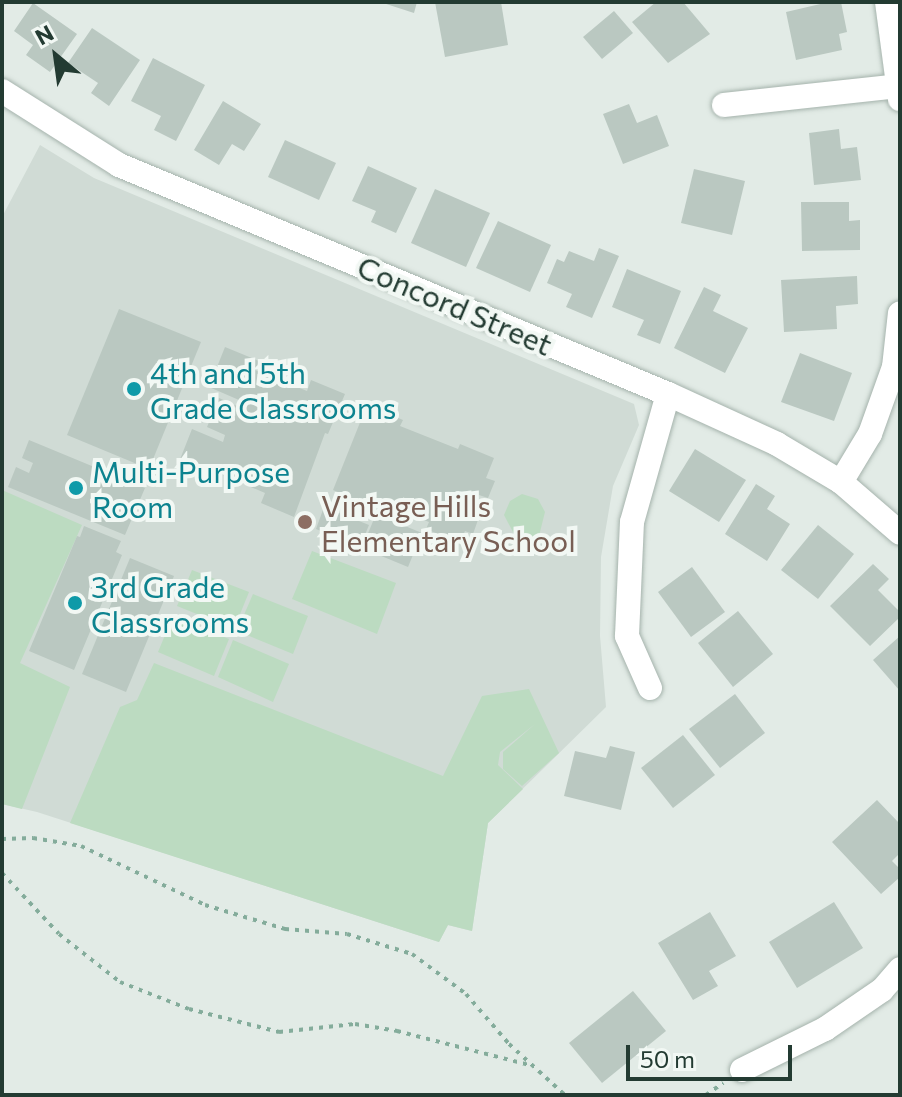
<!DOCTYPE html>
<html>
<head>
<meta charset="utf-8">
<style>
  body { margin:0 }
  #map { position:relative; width:902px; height:1097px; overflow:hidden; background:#e2ebe6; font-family:Commissioner,sans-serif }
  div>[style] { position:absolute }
  .built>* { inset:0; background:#d0dbd5 }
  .green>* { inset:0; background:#bcdbc1 }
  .building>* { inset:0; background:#bac8c1 }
  .path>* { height:4px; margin-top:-2px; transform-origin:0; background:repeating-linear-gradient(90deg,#84ac9b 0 4px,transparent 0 10px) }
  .roads { filter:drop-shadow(0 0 2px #a5b3ac) drop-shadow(0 0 2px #a5b3ac) }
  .minor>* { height:24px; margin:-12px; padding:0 12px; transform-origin:12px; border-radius:12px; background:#fff }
  .dots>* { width:22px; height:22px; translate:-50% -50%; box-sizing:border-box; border:4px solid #f2f8f4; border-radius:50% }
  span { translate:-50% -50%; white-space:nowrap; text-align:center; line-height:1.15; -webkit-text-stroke:8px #f2f8f4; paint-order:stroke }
  .street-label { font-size:30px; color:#233b32 }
  .culture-label { font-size:30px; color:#0d838f }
  .left { translate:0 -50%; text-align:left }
  .education-label { font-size:30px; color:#785e54 }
  .frame { position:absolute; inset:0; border:4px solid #233b32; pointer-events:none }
  .north { position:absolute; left:16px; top:16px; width:80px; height:80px; -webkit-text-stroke:6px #f2f8f4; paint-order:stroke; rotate:331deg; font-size:22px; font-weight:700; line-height:32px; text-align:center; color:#233b32 }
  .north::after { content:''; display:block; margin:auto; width:28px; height:36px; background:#233b32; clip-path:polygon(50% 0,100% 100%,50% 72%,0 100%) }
  .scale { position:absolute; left:626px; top:1045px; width:166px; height:36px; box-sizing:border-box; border:4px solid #233b32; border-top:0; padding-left:10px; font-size:24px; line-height:28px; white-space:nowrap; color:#233b32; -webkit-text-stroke:6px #f2f8f4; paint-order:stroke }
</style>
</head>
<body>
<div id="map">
  <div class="built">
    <i style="clip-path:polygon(40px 145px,94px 178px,634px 404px,639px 425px,613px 486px,601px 557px,600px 636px,606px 707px,488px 823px,472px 931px,448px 925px,439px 942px,37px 812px,2px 804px,2px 217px)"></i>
  </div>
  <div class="green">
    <i style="clip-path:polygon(2px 490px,82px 525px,20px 663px,70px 687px,22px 809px,2px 804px)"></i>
    <i style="clip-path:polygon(522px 494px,538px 499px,545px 512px,539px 536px,534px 539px,514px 534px,504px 515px,510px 501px)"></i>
    <i style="clip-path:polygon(312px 551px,396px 583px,377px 634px,292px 599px)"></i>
    <i style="clip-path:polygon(192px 570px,249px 592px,234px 629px,177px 606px)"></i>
    <i style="clip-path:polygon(253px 594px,308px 616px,293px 654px,237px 631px)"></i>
    <i style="clip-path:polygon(173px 616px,229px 639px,214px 676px,158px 652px)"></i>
    <i style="clip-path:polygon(233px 640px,289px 664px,273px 702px,218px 677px)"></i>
    <i style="clip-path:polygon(154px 663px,443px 776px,482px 696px,529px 689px,559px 753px,522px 786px,503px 769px,503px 752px,535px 724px,500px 752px,498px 765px,523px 789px,488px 823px,472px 931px,448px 925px,439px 942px,70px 823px,120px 707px,137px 700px)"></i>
  </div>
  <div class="building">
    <i style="clip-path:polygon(380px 2px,417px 2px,414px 13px)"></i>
    <i style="clip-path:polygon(435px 2px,501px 2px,508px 45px,445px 57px)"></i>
    <i style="clip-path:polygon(656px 2px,683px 2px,710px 34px,668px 63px,632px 22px)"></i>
    <i style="clip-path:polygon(829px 2px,841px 2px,847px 32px,839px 34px,842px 50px,796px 60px,786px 12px)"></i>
    <i style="clip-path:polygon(33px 3px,77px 34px,50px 72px,26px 55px,33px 45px,14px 31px)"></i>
    <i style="clip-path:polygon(614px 11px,633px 33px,602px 59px,583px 37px)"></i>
    <i style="clip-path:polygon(92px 28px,140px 60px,109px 106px,91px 93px,98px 83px,68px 63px)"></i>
    <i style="clip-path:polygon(153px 58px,205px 85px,176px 141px,154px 130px,161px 116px,131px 101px)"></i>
    <i style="clip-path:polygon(223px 101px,261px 124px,244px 151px,232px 144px,219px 165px,194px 150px)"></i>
    <i style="clip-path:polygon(629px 104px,637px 123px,657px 115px,669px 146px,623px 164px,603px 114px)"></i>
    <i style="clip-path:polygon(839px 129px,841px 149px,857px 147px,861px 180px,814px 185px,809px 133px)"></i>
    <i style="clip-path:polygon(285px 140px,336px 163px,319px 200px,268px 177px)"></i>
    <i style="clip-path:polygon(368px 166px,417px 188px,396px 233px,371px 222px,376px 211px,352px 201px)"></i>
    <i style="clip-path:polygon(694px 169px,745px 181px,732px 235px,681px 223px)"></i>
    <i style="clip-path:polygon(435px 189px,490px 213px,466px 267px,411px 243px)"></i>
    <i style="clip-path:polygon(801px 202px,849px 202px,849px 221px,860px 220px,860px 250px,802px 251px)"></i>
    <i style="clip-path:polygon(498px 221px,551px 245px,530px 292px,476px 268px)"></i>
    <i style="clip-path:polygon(599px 248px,619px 256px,592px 318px,566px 307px,572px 294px,547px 283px,557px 259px,564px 262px,569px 251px,594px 261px)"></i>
    <i style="clip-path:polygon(627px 269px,681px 291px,660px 344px,637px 335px,644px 320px,612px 307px)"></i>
    <i style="clip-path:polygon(857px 276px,858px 304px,836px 306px,837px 329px,784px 332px,781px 280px)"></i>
    <i style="clip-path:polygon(704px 287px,721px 295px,713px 311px,748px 328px,725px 373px,674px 348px)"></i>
    <i style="clip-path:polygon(119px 309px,201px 342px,149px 469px,67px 435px)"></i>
    <i style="clip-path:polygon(225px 347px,259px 361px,255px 370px,307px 391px,311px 380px,345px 394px,328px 434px,325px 433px,294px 517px,261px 503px,265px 493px,211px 470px,207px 480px,177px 467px,192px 429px,223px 442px,225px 435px,207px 427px,219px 398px,237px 406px,239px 400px,209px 387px)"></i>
    <i style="clip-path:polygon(800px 353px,852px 373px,834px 421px,781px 402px)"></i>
    <i style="clip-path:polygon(367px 405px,403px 420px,400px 426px,458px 449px,460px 444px,494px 458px,486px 478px,495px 481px,488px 498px,479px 495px,471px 514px,479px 517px,473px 534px,465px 531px,460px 543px,426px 529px,429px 522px,370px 498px,367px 504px,333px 490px)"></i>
    <i style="clip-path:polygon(29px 440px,145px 488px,125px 535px,8px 487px,16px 467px,29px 473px,33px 463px,22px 458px)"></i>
    <i style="clip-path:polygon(695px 449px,746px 480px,719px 522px,669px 491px)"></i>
    <i style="clip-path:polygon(756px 484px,775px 496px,767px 509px,790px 524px,767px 561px,725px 534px)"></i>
    <i style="clip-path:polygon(324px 507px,369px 525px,360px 547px,316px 529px)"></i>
    <i style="clip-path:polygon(376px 514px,422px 533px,408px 567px,362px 548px)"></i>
    <i style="clip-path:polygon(818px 525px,854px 554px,818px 599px,781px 570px)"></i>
    <i style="clip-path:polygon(84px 526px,121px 541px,116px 552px,122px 555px,74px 670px,29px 651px,77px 536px,80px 537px)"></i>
    <i style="clip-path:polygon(130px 558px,174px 576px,126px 692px,82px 674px)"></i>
    <i style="clip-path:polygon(873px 564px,889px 579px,878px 590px,900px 612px,900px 617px,870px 646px,830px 606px)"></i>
    <i style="clip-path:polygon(692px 567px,725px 612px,691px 637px,658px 592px)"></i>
    <i style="clip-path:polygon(738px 611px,773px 654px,733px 687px,698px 643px)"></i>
    <i style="clip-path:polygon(900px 636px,900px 691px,873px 660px)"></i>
    <i style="clip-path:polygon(735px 694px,765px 733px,720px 768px,689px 729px)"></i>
    <i style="clip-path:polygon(683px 735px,715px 775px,673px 808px,641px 768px)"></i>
    <i style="clip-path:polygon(610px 746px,635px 752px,621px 810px,564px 796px,575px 751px,606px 758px)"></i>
    <i style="clip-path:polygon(877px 800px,900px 824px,900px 853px,892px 861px,900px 869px,900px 877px,881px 894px,832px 842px)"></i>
    <i style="clip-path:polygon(834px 902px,863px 948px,797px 988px,769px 942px)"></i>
    <i style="clip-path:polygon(710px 912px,736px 956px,709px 971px,718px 986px,693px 1000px,658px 943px)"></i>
    <i style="clip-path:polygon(633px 991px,666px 1031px,602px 1083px,569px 1043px)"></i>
  </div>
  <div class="path">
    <i style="left:2px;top:839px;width:31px;rotate:-2deg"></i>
    <i style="left:33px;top:838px;width:49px;rotate:9.5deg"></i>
    <i style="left:81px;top:846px;width:137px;rotate:25.4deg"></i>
    <i style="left:205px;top:905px;width:84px;rotate:16.7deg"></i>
    <i style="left:285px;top:929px;width:62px;rotate:4.6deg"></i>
    <i style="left:347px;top:934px;width:68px;rotate:17.1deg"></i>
    <i style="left:412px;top:954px;width:67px;rotate:36.5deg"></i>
    <i style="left:466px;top:994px;width:66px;rotate:49.3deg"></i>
    <i style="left:509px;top:1044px;width:76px;rotate:42.3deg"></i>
    <i style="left:2px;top:873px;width:83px;rotate:46.9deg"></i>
    <i style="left:59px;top:934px;width:78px;rotate:38.2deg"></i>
    <i style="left:120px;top:982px;width:74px;rotate:21.4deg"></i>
    <i style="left:189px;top:1009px;width:93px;rotate:14.3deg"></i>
    <i style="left:279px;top:1032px;width:76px;rotate:-6deg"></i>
    <i style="left:355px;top:1024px;width:43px;rotate:9.5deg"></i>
    <i style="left:397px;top:1031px;width:136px;rotate:14.4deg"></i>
    <i style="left:706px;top:1095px;width:21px;rotate:-35deg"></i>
  </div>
  <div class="roads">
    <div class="minor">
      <i style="left:887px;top:2px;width:98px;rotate:82.4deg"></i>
      <i style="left:2px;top:91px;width:138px;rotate:32.3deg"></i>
      <i style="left:119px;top:165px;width:595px;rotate:22.64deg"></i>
      <i style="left:668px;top:394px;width:120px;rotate:24.6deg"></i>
      <i style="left:777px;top:444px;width:74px;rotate:30.7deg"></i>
      <i style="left:841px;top:482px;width:78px;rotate:40.8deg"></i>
      <i style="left:724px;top:105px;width:177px;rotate:-6.2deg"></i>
      <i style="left:841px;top:482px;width:56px;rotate:-58.9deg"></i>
      <i style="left:870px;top:434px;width:71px;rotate:-70.3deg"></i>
      <i style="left:894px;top:367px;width:54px;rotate:-83.7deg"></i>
      <i style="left:650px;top:688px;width:57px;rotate:-113.9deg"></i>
      <i style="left:627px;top:636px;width:114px;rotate:-87.5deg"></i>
      <i style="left:632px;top:522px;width:133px;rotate:-74.3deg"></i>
      <i style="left:742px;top:1070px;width:93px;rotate:-26.3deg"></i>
      <i style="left:825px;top:1029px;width:69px;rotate:-34.4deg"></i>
      <i style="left:882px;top:990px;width:28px;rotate:-49deg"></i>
    </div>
  </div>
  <div class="dots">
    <i style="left:134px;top:389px;background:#0f9aa8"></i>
    <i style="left:76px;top:488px;background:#0f9aa8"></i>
    <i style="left:305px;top:522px;background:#8d6e63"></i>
    <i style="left:75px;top:603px;background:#0f9aa8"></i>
  </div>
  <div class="street-label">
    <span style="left:455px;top:305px;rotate:23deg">Concord Street</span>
  </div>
  <div class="culture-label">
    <span class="left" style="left:150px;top:389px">4th and 5th<br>Grade Classrooms</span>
    <span class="left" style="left:92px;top:488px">Multi-Purpose<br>Room</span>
    <span class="left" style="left:91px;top:603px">3rd Grade<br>Classrooms</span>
  </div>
  <div class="education-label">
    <span class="left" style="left:321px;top:522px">Vintage Hills<br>Elementary School</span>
  </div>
  <div class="frame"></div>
  <div class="north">N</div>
  <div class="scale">50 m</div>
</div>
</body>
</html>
